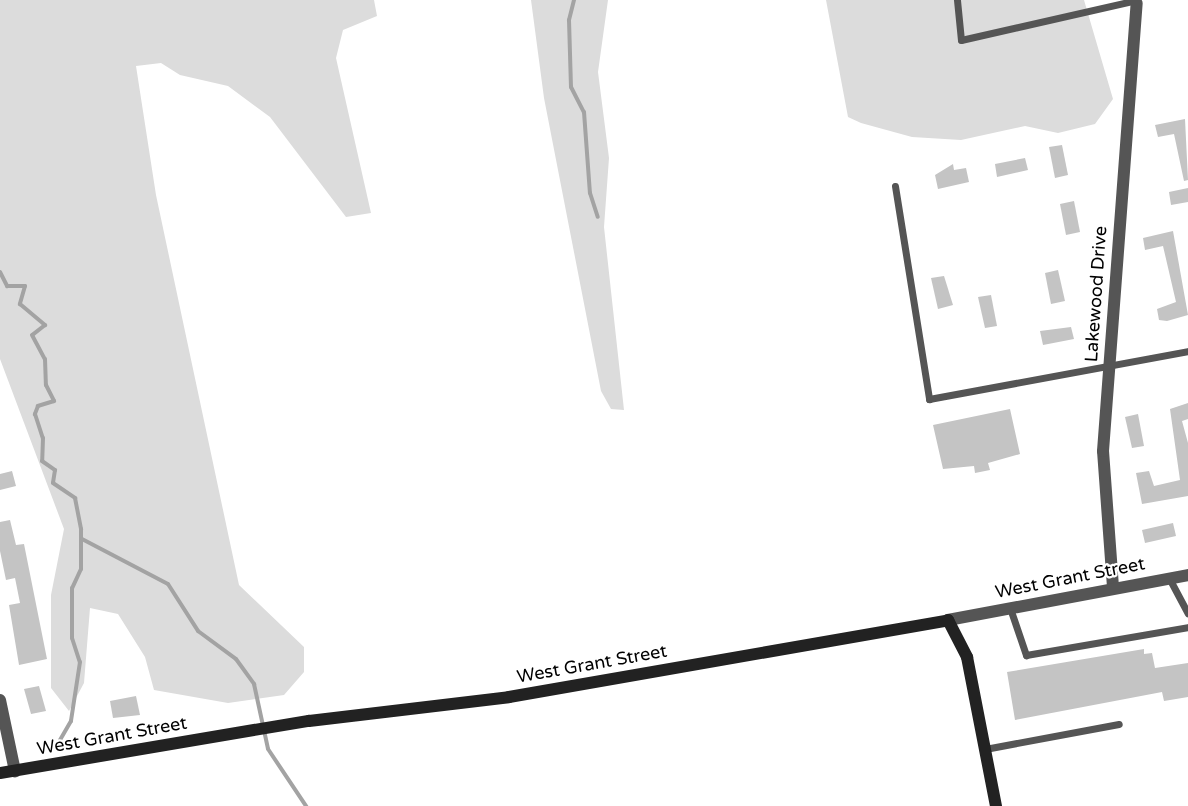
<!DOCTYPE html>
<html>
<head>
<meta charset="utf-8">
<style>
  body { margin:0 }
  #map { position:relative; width:1188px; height:806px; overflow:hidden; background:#fff; font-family:"Varela Round",sans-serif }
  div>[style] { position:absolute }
  .green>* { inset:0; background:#dcdcdc }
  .stream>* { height:4px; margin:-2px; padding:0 2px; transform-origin:2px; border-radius:2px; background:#a3a3a3 }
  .building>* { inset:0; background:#c4c4c4 }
  .lane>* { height:7px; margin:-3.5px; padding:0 3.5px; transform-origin:3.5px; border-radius:3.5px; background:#555 }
  .street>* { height:12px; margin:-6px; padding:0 6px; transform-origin:6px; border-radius:6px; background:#555 }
  .secondary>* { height:12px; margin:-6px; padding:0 6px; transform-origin:6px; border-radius:6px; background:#222 }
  span { translate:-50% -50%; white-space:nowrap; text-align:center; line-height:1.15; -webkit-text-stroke:4.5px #fff; paint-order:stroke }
  .street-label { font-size:18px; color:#000 }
</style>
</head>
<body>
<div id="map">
  <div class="green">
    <i style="clip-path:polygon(0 0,374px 0,377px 16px,343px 30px,336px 58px,371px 213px,346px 217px,270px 117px,228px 86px,180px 75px,161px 63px,136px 66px,156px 195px,239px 585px,304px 647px,304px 672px,284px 695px,228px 703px,154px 690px,145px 657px,118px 614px,90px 608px,84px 683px,69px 711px,51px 688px,51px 595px,64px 529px,0 359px)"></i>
    <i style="clip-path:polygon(531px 0,608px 0,598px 72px,609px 158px,604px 227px,624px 410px,611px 409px,601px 391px,544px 98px)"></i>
    <i style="clip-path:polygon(826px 0,1084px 0,1113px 99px,1095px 124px,1058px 133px,1025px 126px,961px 140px,912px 137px,861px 123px,848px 117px)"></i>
  </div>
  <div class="stream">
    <i style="left:574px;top:0;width:21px;rotate:104deg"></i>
    <i style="left:569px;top:20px;width:67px;rotate:88.3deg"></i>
    <i style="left:571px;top:87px;width:28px;rotate:63deg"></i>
    <i style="left:584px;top:112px;width:81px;rotate:85.8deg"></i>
    <i style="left:590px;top:193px;width:25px;rotate:72deg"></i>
    <i style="left:0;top:272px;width:16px;rotate:63deg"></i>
    <i style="left:7px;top:286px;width:18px"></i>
    <i style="left:25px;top:286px;width:19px;rotate:106deg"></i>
    <i style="left:20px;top:304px;width:33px;rotate:40deg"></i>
    <i style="left:45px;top:325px;width:16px;rotate:142deg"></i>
    <i style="left:32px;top:335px;width:27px;rotate:62deg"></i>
    <i style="left:45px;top:359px;width:26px;rotate:88deg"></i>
    <i style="left:46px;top:385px;width:18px;rotate:63deg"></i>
    <i style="left:54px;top:401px;width:17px;rotate:163deg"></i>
    <i style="left:38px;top:406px;width:9px;rotate:111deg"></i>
    <i style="left:35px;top:414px;width:25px;rotate:72deg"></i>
    <i style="left:43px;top:438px;width:23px;rotate:92deg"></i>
    <i style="left:42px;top:461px;width:16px;rotate:35deg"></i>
    <i style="left:55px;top:470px;width:13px;rotate:99deg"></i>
    <i style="left:53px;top:483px;width:27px;rotate:34deg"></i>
    <i style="left:75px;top:498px;width:32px;rotate:79deg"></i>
    <i style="left:81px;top:529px;width:40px;rotate:90deg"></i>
    <i style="left:81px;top:569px;width:21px;rotate:115deg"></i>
    <i style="left:72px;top:588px;width:50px;rotate:90deg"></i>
    <i style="left:72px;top:638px;width:25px;rotate:72deg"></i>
    <i style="left:80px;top:662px;width:60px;rotate:98.7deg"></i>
    <i style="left:71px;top:721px;width:22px;rotate:120deg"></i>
    <i style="left:82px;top:539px;width:97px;rotate:27.6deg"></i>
    <i style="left:168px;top:584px;width:56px;rotate:57.4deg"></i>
    <i style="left:198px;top:631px;width:47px;rotate:36.4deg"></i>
    <i style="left:236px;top:659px;width:31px;rotate:54deg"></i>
    <i style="left:254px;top:684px;width:66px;rotate:77.8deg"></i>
    <i style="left:268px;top:749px;width:69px;rotate:56.3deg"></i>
  </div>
  <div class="building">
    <i style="clip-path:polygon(1185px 119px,1188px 180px,1184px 181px,1174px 134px,1158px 137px,1155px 125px)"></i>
    <i style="clip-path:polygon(1062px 145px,1068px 175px,1055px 178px,1049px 147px)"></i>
    <i style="clip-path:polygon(1025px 158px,1028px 170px,997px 177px,995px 164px)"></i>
    <i style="clip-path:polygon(953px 164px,954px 170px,966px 168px,969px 182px,938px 189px,935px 175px)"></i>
    <i style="clip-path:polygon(1188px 188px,1188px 202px,1171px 205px,1169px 192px)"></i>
    <i style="clip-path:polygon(1074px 201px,1080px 232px,1066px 235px,1060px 204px)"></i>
    <i style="clip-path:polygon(1173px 231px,1188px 315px,1167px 321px,1159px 320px,1157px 309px,1176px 302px,1163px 246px,1145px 250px,1143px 238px)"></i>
    <i style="clip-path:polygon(1058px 270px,1065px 301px,1051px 304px,1045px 273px)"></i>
    <i style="clip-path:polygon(944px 276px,953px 305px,938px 309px,931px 278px)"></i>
    <i style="clip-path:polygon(991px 295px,997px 326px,985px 328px,978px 297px)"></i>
    <i style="clip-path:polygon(1071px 327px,1074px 339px,1043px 345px,1040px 331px)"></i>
    <i style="clip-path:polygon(1188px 403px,1188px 419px,1182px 421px,1188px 443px,1188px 496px,1142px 504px,1136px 473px,1149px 471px,1154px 486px,1180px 480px,1170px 409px)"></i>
    <i style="clip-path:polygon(1010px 409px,1020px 454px,988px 463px,990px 470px,975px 473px,974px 466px,943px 469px,933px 425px)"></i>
    <i style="clip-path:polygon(1138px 414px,1144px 446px,1132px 448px,1125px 417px)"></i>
    <i style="clip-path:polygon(12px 471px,16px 486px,0 490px,0 474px)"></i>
    <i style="clip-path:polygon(10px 520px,16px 545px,24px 544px,47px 659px,19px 665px,9px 605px,20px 603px,15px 578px,6px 580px,0 551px,0 522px)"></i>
    <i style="clip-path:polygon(1173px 523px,1176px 536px,1145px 543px,1142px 530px)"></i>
    <i style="clip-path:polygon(1144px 649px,1144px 654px,1152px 653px,1155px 668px,1188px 663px,1188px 697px,1164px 701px,1162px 692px,1015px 720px,1007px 672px)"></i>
    <i style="clip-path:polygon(39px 686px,46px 711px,31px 714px,24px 689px)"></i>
    <i style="clip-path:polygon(136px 696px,140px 715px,113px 718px,110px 701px)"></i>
  </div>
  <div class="lane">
    <i style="left:957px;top:0;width:40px;rotate:84.3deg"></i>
    <i style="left:961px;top:40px;width:180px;rotate:-12.8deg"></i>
    <i style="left:895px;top:186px;width:216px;rotate:80.9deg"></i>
    <i style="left:929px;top:399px;width:263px;rotate:-10.5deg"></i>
    <i style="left:1169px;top:578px;width:40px;rotate:62deg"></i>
    <i style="left:1010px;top:608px;width:50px;rotate:71.2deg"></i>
    <i style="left:1026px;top:655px;width:164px;rotate:-9.8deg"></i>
    <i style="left:985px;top:749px;width:136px;rotate:-10.6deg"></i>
  </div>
  <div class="street">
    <i style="left:1113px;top:587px;width:136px;rotate:-94.2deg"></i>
    <i style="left:1103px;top:451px;width:449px;rotate:-85.7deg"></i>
    <i style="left:948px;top:620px;width:244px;rotate:-10.6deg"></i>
    <i style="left:0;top:700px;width:73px;rotate:78.1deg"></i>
  </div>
  <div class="secondary">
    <i style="left:0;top:773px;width:313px;rotate:-9.6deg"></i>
    <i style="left:309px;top:721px;width:201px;rotate:-6.8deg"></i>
    <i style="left:509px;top:697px;width:446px;rotate:-9.9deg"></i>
    <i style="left:948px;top:620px;width:42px;rotate:62.8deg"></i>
    <i style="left:967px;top:657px;width:152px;rotate:79deg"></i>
  </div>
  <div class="street-label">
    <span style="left:1096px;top:294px;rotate:-86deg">Lakewood Drive</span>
    <span style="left:1070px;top:578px;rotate:-11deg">West Grant Street</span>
    <span style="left:592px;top:664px;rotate:-10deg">West Grant Street</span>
    <span style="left:112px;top:736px;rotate:-10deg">West Grant Street</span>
  </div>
</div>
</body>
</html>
